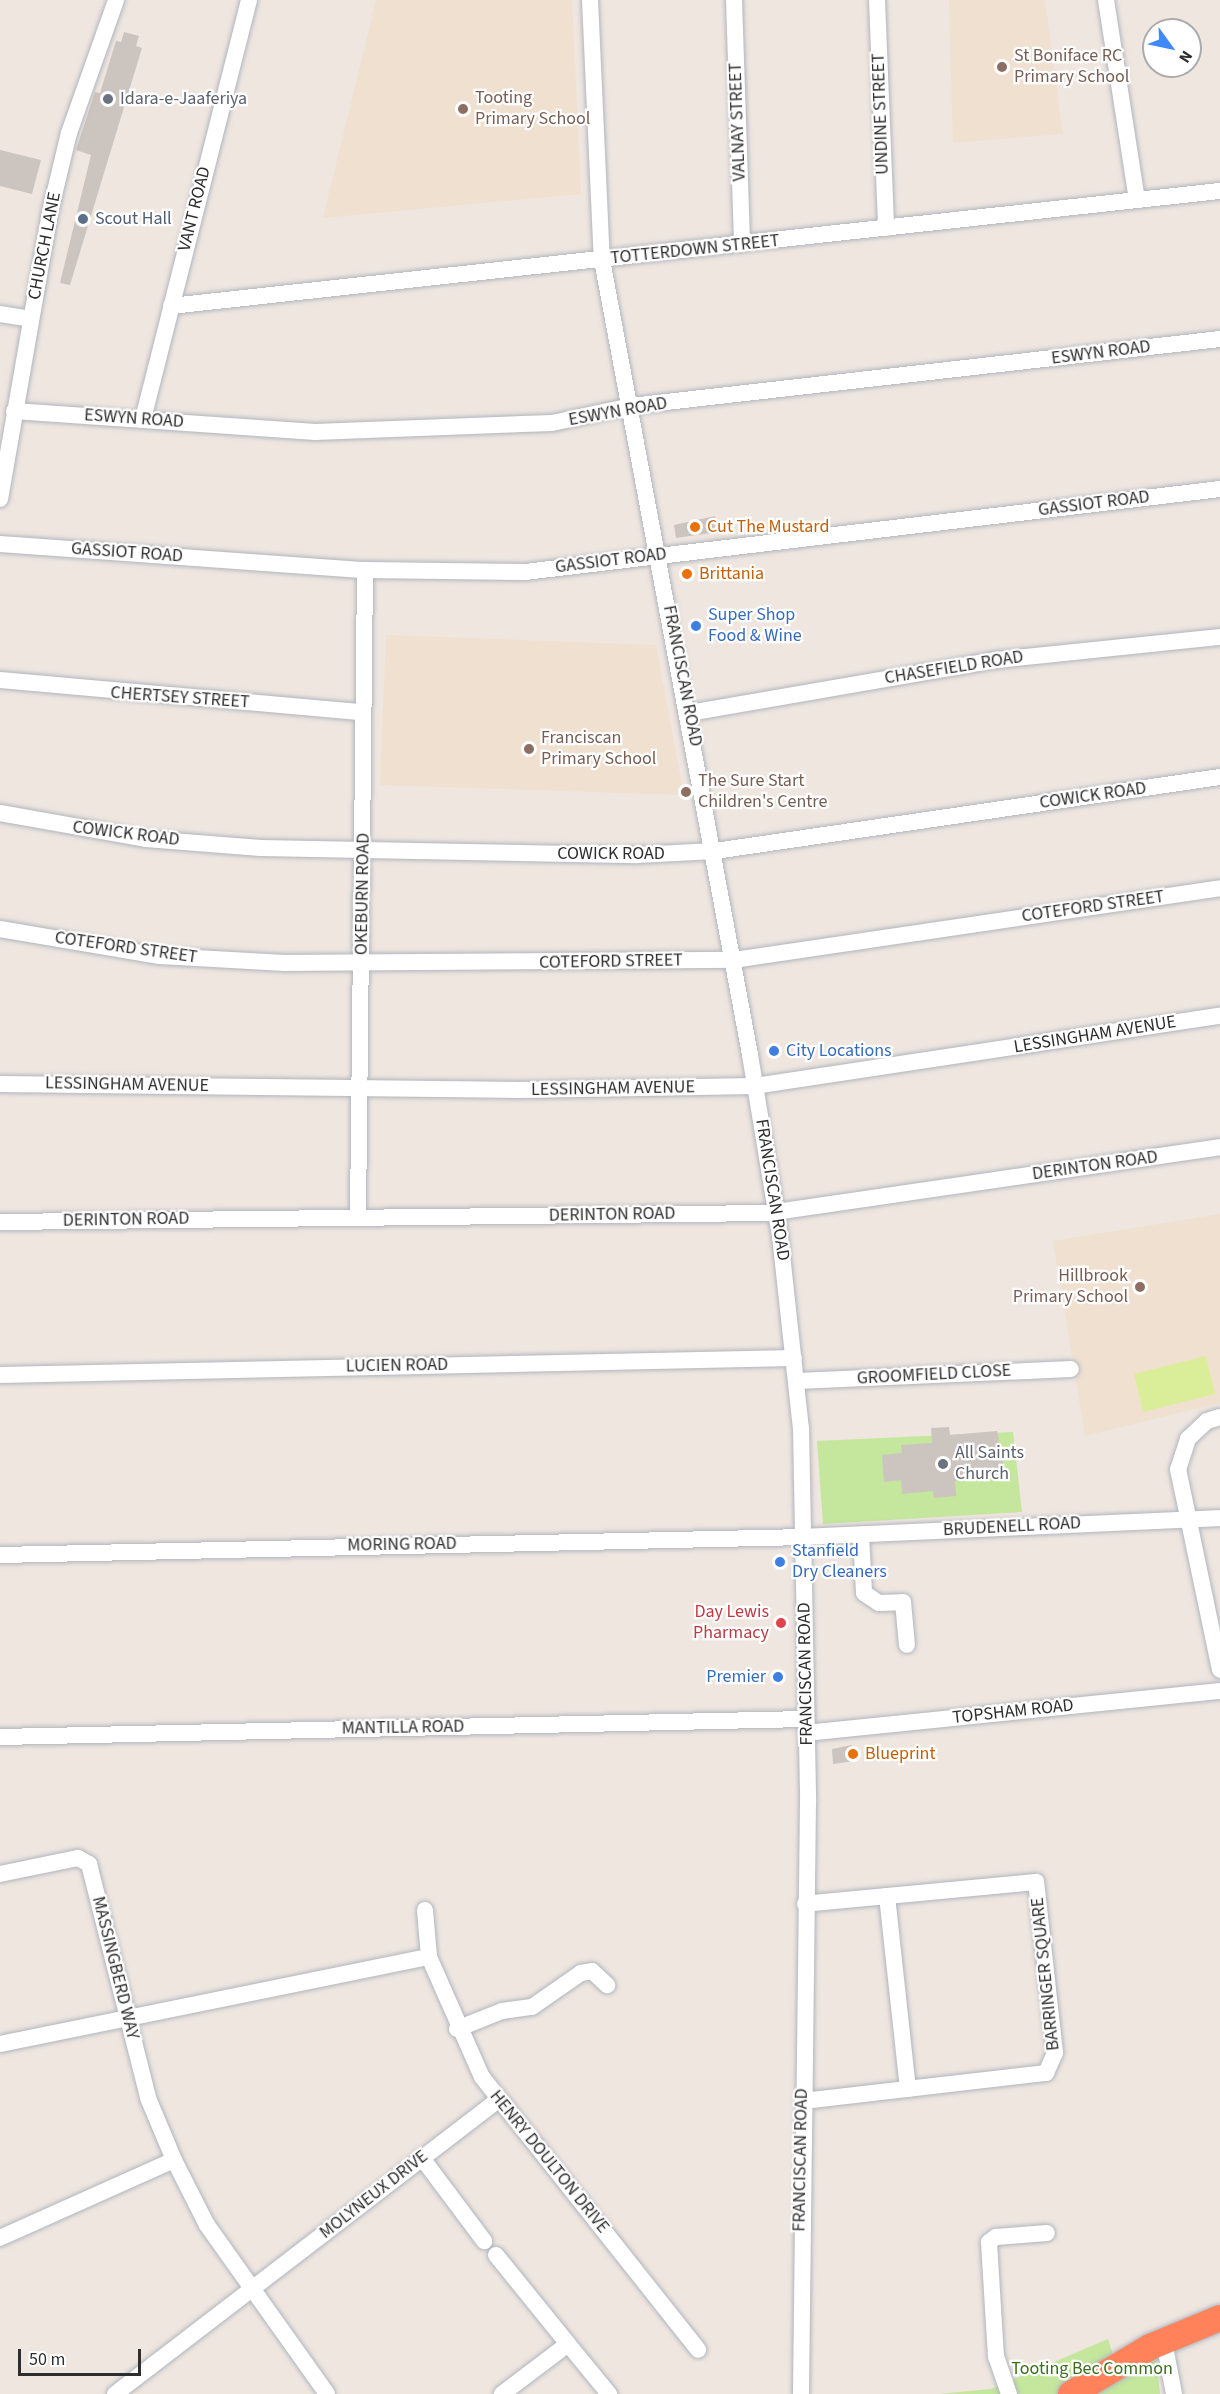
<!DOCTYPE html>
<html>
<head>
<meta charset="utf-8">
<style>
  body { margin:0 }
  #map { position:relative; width:1220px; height:2394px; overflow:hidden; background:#efe6e0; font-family:"Source Sans 3",sans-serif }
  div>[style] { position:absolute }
  .education>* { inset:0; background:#f0e0d0 }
  .green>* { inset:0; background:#c4e69d }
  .pitch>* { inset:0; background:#daed98 }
  .building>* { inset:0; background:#cbc4bf }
  .roads { filter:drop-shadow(0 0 2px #b0b6be) drop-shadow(0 0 2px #b0b6be) }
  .minor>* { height:16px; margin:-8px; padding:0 8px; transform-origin:8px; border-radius:8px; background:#fff }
  .highway>* { height:26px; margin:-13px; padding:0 13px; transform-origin:13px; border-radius:13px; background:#ff825b }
  .dots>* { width:16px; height:16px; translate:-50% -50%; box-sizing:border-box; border:3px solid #fff; border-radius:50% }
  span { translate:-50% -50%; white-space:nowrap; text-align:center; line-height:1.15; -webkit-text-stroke:4.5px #fff; paint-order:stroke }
  .education-label { font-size:18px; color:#785e54 }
  .left { translate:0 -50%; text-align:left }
  .right { translate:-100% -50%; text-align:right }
  .worship-label { font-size:18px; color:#5b616d }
  .street-label { font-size:18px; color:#2e2e2e }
  .service-label { font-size:18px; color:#4e5e75 }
  .food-label { font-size:18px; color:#c56008 }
  .shop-label { font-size:18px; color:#366cbe }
  .health-label { font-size:18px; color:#be3a42 }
  .park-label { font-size:18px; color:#3c6f1a }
  .north { position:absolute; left:1142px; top:18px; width:60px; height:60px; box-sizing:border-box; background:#fff; border:2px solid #ababab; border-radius:50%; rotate:123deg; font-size:16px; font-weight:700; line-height:24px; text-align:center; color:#2e2e2e }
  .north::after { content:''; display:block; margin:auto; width:21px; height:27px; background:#3f88fe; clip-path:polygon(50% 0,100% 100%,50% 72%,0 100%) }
  .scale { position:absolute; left:18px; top:2349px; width:123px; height:27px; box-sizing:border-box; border:3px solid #2e2e2e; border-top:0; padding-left:8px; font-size:18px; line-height:21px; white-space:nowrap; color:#2e2e2e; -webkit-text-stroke:4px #fff; paint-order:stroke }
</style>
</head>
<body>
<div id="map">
  <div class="education">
    <i style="clip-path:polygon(376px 0,572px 0,581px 194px,323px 218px)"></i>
    <i style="clip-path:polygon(949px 0,1045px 0,1063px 134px,953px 143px)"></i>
    <i style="clip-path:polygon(386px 635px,656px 645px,684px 795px,380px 785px)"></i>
    <i style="clip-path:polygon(1220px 1214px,1220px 1403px,1085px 1436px,1053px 1241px)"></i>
  </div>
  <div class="green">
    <i style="clip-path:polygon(1013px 1432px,1022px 1512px,823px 1524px,817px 1441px)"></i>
    <i style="clip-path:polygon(1108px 2339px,1121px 2380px,1156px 2356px,1160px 2394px,938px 2394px,991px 2389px)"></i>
  </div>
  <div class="pitch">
    <i style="clip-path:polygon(1206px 1356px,1215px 1394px,1143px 1412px,1134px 1374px)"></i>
  </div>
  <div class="building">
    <i style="clip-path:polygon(124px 32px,139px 36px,136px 46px,142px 48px,70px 285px,60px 283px,91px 155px,76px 150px,95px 92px,100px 93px,116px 41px,121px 42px)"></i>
    <i style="clip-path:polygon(0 150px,41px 160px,32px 194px,0 186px)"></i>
    <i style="clip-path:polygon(715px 516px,718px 532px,676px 538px,674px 525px)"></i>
    <i style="clip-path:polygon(949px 1427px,950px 1435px,997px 1431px,1005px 1473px,955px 1481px,956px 1496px,934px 1498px,933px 1491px,902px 1494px,901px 1480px,884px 1482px,882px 1455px,902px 1453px,901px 1445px,932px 1443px,931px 1428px)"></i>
    <i style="clip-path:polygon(852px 1745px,855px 1761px,833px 1764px,832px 1749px)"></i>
  </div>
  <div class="roads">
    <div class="minor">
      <i style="left:590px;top:0;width:260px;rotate:87.4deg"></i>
      <i style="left:602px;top:260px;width:809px;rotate:79.45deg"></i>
      <i style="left:750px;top:1055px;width:183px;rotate:80.6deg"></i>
      <i style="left:780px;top:1236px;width:193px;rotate:83.8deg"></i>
      <i style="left:801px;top:1428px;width:374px;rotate:88.9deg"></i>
      <i style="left:808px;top:1802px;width:592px;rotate:90.68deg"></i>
      <i style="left:734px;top:0;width:244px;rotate:88.1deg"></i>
      <i style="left:877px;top:0;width:228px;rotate:87.7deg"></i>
      <i style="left:1106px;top:0;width:202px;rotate:81.2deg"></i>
      <i style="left:171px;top:306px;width:1055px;rotate:-6.26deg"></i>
      <i style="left:0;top:314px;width:31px;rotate:9deg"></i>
      <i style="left:14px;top:411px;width:302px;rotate:4deg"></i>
      <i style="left:315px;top:432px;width:237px;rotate:-2.2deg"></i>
      <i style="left:552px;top:423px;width:81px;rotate:-12.1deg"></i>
      <i style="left:631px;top:406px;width:593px;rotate:-6.49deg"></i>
      <i style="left:143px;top:419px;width:432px;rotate:-75.8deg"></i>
      <i style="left:0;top:499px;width:291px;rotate:-80.1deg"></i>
      <i style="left:50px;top:212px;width:81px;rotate:-76.5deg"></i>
      <i style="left:69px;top:133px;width:141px;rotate:-70.5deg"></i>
      <i style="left:0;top:544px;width:366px;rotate:4.1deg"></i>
      <i style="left:365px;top:570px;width:160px;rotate:0.7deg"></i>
      <i style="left:525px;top:572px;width:700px;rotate:-6.81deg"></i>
      <i style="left:0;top:680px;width:361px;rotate:5.1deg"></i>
      <i style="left:689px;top:713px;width:313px;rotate:-9.8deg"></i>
      <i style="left:997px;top:660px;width:224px;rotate:-5.9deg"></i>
      <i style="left:0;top:813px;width:148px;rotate:10.1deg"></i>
      <i style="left:146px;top:839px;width:115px;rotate:4.5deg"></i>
      <i style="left:261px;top:848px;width:376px;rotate:1.1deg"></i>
      <i style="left:637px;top:855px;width:78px;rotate:-2.9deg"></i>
      <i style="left:715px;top:851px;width:510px;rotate:-8.34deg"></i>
      <i style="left:0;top:929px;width:162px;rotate:9.6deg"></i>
      <i style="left:160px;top:956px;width:125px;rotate:3.2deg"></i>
      <i style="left:285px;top:963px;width:449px;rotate:-0.4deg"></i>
      <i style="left:734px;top:960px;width:491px;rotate:-8.4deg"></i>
      <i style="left:0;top:1084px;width:519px;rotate:0.66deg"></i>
      <i style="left:519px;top:1090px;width:236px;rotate:-1deg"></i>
      <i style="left:755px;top:1086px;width:470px;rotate:-8.6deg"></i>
      <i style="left:358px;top:1217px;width:647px;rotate:-89.38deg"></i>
      <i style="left:0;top:1222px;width:769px;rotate:-0.67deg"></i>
      <i style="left:769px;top:1213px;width:456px;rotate:-8.3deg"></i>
      <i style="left:0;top:1375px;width:794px;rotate:-1.23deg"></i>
      <i style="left:797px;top:1381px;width:274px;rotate:-2.5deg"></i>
      <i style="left:1220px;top:1417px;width:14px;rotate:163deg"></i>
      <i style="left:1207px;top:1421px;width:26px;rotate:137deg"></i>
      <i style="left:1188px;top:1439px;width:32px;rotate:108deg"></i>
      <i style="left:1178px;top:1469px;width:205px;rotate:78.2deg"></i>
      <i style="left:861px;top:1535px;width:58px;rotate:87deg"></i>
      <i style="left:864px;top:1593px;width:18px;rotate:34deg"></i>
      <i style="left:879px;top:1603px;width:24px;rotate:-2deg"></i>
      <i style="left:903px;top:1602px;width:43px;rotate:84.7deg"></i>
      <i style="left:0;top:1555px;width:804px;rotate:-1.28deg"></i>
      <i style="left:804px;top:1537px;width:416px;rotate:-2.6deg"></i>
      <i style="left:806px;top:1733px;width:416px;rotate:-5.8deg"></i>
      <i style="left:0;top:1737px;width:806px;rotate:-1.28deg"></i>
      <i style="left:0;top:1874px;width:80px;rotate:-11.6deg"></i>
      <i style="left:78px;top:1858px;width:13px;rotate:29deg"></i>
      <i style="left:89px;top:1864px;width:241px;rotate:75.8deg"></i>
      <i style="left:148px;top:2098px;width:67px;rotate:67.2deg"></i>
      <i style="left:174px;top:2160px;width:191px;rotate:155.9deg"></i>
      <i style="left:887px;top:1896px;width:194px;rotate:83.8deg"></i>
      <i style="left:425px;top:1910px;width:47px;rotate:85.1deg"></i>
      <i style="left:429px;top:1957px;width:131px;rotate:66.2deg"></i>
      <i style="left:482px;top:2077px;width:348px;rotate:51.6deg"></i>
      <i style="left:457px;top:2029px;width:48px;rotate:-21.8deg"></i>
      <i style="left:502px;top:2011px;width:30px;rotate:-8deg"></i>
      <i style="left:532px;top:2007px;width:60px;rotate:-34.8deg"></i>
      <i style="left:581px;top:1973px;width:11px;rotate:-10deg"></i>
      <i style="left:592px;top:1971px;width:21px;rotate:43deg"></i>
      <i style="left:0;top:2044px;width:438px;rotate:-11.5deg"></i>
      <i style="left:803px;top:2101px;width:245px;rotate:-6.6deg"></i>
      <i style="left:1046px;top:2073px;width:22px;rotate:-66deg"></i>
      <i style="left:1055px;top:2053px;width:172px;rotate:-96.3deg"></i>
      <i style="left:1036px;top:1882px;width:232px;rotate:174.6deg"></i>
      <i style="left:422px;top:2158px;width:104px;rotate:53.2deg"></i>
      <i style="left:174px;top:2160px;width:73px;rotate:63.1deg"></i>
      <i style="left:207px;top:2225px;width:207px;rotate:54.6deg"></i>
      <i style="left:496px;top:2255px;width:114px;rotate:51deg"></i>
      <i style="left:568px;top:2344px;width:83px;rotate:142.9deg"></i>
      <i style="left:1164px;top:2341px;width:54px;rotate:79.3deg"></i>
      <i style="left:568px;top:2344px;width:65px;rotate:50.6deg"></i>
      <i style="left:115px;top:2394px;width:483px;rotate:-37.5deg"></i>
      <i style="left:1009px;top:2394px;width:39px;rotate:-109deg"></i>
      <i style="left:996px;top:2357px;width:115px;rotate:-93.5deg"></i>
      <i style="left:989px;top:2242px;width:9px;rotate:-36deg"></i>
      <i style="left:996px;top:2237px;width:51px;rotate:-4.5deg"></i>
    </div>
    <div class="highway">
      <i style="left:1071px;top:2394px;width:92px;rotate:-30.7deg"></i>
      <i style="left:1150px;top:2347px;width:76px;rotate:-22.5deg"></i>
    </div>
  </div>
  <div class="dots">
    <i style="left:1002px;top:67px;background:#8d6e63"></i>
    <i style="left:108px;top:99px;background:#6b7280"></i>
    <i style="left:463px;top:109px;background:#8d6e63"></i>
    <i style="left:83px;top:219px;background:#5c6f8a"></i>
    <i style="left:695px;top:527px;background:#e8710a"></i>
    <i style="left:687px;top:574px;background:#e8710a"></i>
    <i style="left:696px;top:626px;background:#3f7fe0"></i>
    <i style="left:529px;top:749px;background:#8d6e63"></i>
    <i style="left:686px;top:792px;background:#8d6e63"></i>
    <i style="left:774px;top:1051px;background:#3f7fe0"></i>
    <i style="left:1140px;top:1287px;background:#8d6e63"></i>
    <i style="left:943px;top:1464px;background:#6b7280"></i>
    <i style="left:780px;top:1562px;background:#3f7fe0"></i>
    <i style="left:781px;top:1623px;background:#e0444e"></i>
    <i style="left:778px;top:1677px;background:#3f7fe0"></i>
    <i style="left:853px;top:1754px;background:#e8710a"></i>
  </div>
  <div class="education-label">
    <span class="left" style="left:1014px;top:67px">St Boniface RC<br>Primary School</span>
    <span class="left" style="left:475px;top:109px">Tooting<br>Primary School</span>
    <span class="left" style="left:541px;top:749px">Franciscan<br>Primary School</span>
    <span class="left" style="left:698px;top:792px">The Sure Start<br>Children's Centre</span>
    <span class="right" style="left:1128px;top:1287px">Hillbrook<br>Primary School</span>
  </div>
  <div class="worship-label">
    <span class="left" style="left:120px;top:99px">Idara-e-Jaaferiya</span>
    <span class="left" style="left:955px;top:1464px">All Saints<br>Church</span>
  </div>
  <div class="street-label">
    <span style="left:881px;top:114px;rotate:-92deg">UNDINE STREET</span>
    <span style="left:738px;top:122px;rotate:-92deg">VALNAY STREET</span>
    <span style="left:195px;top:209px;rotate:-76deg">VANT ROAD</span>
    <span style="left:45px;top:246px;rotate:-79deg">CHURCH LANE</span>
    <span style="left:695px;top:250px;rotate:-6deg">TOTTERDOWN STREET</span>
    <span style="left:1101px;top:353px;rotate:-7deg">ESWYN ROAD</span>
    <span style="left:618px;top:412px;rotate:-10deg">ESWYN ROAD</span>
    <span style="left:134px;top:419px;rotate:4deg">ESWYN ROAD</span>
    <span style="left:1094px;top:504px;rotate:-7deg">GASSIOT ROAD</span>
    <span style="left:127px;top:553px;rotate:4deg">GASSIOT ROAD</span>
    <span style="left:611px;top:561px;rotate:-7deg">GASSIOT ROAD</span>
    <span style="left:954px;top:668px;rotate:-9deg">CHASEFIELD ROAD</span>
    <span style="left:682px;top:676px;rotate:79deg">FRANCISCAN ROAD</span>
    <span style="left:180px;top:698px;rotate:4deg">CHERTSEY STREET</span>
    <span style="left:1093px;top:796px;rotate:-8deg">COWICK ROAD</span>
    <span style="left:126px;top:834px;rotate:7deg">COWICK ROAD</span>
    <span style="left:611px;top:854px">COWICK ROAD</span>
    <span style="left:363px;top:894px;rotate:-89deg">OKEBURN ROAD</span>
    <span style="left:1093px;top:907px;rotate:-8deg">COTEFORD STREET</span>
    <span style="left:126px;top:948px;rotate:8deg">COTEFORD STREET</span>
    <span style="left:611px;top:962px;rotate:-1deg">COTEFORD STREET</span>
    <span style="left:1095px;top:1035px;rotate:-9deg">LESSINGHAM AVENUE</span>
    <span style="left:127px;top:1085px;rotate:1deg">LESSINGHAM AVENUE</span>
    <span style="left:613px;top:1089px;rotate:-1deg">LESSINGHAM AVENUE</span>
    <span style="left:1095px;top:1166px;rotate:-8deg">DERINTON ROAD</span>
    <span style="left:772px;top:1190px;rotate:81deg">FRANCISCAN ROAD</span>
    <span style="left:612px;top:1215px;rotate:-1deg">DERINTON ROAD</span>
    <span style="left:126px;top:1220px;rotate:-1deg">DERINTON ROAD</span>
    <span style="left:397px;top:1366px;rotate:-1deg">LUCIEN ROAD</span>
    <span style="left:934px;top:1375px;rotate:-3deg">GROOMFIELD CLOSE</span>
    <span style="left:1012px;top:1527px;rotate:-3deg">BRUDENELL ROAD</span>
    <span style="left:402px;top:1545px;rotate:-1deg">MORING ROAD</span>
    <span style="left:806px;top:1674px;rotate:-91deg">FRANCISCAN ROAD</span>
    <span style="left:1013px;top:1712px;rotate:-6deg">TOPSHAM ROAD</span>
    <span style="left:403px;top:1728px;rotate:-1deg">MANTILLA ROAD</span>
    <span style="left:115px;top:1968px;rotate:76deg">MASSINGBERD WAY</span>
    <span style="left:1046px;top:1974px;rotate:-96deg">BARRINGER SQUARE</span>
    <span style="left:801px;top:2160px;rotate:-89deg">FRANCISCAN ROAD</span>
    <span style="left:549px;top:2162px;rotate:51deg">HENRY DOULTON DRIVE</span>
    <span style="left:374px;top:2195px;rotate:-38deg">MOLYNEUX DRIVE</span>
  </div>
  <div class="service-label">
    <span class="left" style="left:95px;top:219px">Scout Hall</span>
  </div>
  <div class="food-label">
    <span class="left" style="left:707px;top:527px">Cut The Mustard</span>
    <span class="left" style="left:699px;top:574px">Brittania</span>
    <span class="left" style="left:865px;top:1754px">Blueprint</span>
  </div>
  <div class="shop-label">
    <span class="left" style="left:708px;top:626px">Super Shop<br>Food &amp; Wine</span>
    <span class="left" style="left:786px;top:1051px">City Locations</span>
    <span class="left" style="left:792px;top:1562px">Stanfield<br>Dry Cleaners</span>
    <span class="right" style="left:766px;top:1677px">Premier</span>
  </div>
  <div class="health-label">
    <span class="right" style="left:769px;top:1623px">Day Lewis<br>Pharmacy</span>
  </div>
  <div class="park-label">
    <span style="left:1092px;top:2369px">Tooting Bec Common</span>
  </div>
  <div class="north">N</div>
  <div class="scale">50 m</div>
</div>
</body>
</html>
